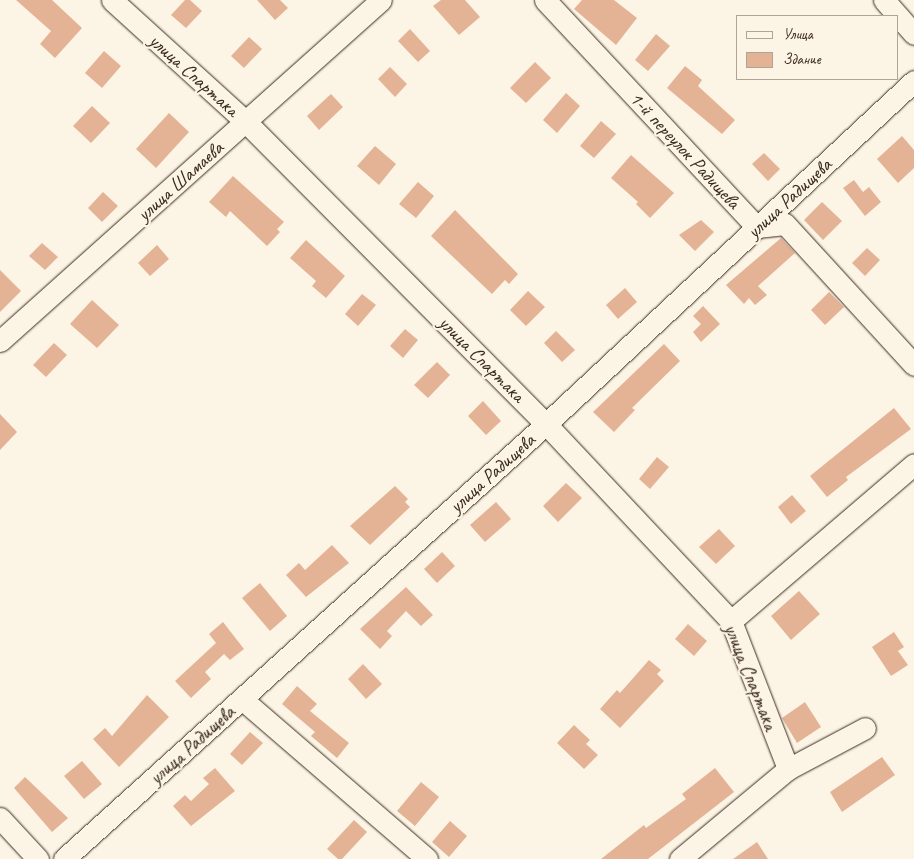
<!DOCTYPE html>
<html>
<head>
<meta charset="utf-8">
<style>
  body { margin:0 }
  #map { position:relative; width:914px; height:859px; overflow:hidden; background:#fcf5e5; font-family:Caveat,sans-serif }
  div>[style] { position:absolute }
  .building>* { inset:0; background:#e4b396 }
  .roads { filter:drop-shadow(0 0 1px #3b2a1e) drop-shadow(0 0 1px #3b2a1e) }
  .minor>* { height:21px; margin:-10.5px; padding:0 10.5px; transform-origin:10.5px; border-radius:10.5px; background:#fcf5e5 }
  span { translate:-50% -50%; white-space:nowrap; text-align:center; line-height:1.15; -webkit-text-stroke:4.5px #fcf5e5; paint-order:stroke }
  .street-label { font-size:20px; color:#3b2a1e }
  .legend { position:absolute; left:736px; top:15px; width:162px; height:65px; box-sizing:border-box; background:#fcf5e5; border:1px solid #afa495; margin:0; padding:6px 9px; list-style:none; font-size:15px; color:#3b2a1e }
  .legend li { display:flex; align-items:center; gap:10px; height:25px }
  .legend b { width:25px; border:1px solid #afa495 }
</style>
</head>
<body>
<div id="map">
  <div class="building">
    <i style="clip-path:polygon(16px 0,52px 0,82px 28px,55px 58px,40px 44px,51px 31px)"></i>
    <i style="clip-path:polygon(185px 0,190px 0,202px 11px,186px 28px,171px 15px)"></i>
    <i style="clip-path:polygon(257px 0,280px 0,288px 8px,275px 20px)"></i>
    <i style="clip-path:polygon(441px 0,465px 0,480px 17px,459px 35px,433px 6px)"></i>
    <i style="clip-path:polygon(582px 0,614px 0,637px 18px,616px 45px,574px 9px)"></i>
    <i style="clip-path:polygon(410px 29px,430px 51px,418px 62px,398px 41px)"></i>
    <i style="clip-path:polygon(656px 34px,670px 46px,648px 71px,635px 60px)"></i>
    <i style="clip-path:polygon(249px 37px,262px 49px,244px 68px,231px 56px)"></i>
    <i style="clip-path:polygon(104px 51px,121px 66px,102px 88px,85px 73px)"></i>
    <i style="clip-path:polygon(535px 62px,551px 78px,526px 103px,510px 88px)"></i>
    <i style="clip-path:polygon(685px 66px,702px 80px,698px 86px,735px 120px,722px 134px,667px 88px)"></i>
    <i style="clip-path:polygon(390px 67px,407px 84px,395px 97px,378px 79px)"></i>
    <i style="clip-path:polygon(566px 93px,580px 106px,557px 133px,543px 120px)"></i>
    <i style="clip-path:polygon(331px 94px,343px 107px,319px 130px,307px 116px)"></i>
    <i style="clip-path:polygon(92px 106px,110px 123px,91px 143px,73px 126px)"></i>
    <i style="clip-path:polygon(169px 113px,189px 132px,156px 168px,136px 149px)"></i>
    <i style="clip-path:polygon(601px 121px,616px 134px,594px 158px,580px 146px)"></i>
    <i style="clip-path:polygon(902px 136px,914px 150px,914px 168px,898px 183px,877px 159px)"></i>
    <i style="clip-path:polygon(375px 146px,396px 164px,379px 185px,357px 166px)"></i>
    <i style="clip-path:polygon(764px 153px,780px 169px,768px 181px,752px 164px)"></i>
    <i style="clip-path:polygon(631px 155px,674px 193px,650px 218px,636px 204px,638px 202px,611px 178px)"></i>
    <i style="clip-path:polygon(233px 176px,284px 222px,277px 229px,280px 232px,267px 246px,230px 211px,226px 217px,209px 202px)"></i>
    <i style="clip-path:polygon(854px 180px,863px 192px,869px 187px,881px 202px,865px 216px,843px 188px)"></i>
    <i style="clip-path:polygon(418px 182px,434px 196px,416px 218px,399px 204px)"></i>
    <i style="clip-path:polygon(103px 192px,118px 206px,102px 222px,88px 208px)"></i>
    <i style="clip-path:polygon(822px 202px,842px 221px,823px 240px,804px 220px)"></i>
    <i style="clip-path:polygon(455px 210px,518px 274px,509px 284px,505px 280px,492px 294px,431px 236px)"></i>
    <i style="clip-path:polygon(701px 220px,714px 232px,695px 251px,679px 235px)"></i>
    <i style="clip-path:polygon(781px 238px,795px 253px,758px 286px,767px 295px,755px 305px,749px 298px,744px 304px,726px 285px)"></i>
    <i style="clip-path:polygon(306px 240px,345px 276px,326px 298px,312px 286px,316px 281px,290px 258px)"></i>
    <i style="clip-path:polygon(42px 243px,58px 257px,45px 270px,29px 256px)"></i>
    <i style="clip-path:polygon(157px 245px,169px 259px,150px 276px,138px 263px)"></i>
    <i style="clip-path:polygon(867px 248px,880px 260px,865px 276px,852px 263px)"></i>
    <i style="clip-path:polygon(0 270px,21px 291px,0 312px)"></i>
    <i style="clip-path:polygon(625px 288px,637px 302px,618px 319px,606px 305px)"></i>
    <i style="clip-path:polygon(528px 291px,545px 307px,526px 326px,510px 310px)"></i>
    <i style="clip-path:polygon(829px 292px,844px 307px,825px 325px,811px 310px)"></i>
    <i style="clip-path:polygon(362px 294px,376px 305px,358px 326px,345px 314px)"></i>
    <i style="clip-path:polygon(92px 300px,119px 325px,97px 348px,70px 324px)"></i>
    <i style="clip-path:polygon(703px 306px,720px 324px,701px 342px,693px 332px,701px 324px,693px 316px)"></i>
    <i style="clip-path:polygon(405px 329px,418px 340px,403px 358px,390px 346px)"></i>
    <i style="clip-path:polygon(556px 331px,575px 350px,562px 362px,544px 343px)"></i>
    <i style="clip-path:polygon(54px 343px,67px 355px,46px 377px,33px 365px)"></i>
    <i style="clip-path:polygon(664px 344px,680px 361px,632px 408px,635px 410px,614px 432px,593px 412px)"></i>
    <i style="clip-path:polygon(437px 362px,450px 375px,428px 398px,414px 385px)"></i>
    <i style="clip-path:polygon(483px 401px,501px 421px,486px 435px,468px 416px)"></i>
    <i style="clip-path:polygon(894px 408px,911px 429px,846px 477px,848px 480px,827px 497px,810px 476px)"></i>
    <i style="clip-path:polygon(0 414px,17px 432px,0 450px)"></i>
    <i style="clip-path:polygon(657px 457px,669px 467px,650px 489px,639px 479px)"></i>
    <i style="clip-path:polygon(566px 483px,582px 498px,558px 522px,543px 506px)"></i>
    <i style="clip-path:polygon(395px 486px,408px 499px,405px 502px,410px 507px,370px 545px,350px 526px)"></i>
    <i style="clip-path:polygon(792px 495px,806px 511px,791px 524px,778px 507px)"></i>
    <i style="clip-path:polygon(496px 502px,511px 519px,485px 542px,470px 525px)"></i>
    <i style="clip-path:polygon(719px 529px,735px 546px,716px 564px,699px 547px)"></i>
    <i style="clip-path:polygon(332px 545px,349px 563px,306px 597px,286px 575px,299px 563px,305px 570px)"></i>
    <i style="clip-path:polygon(442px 552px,455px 566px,437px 583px,424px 569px)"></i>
    <i style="clip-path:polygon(260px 583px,287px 616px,270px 631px,242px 598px)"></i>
    <i style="clip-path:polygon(406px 587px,433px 615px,421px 626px,406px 611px,387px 631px,392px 636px,380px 649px,360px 629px)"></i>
    <i style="clip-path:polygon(799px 591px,820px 614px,791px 640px,771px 616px)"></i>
    <i style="clip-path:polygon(223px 622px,244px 649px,230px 660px,224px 654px,205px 672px,211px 679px,191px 698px,175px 681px,216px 643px,209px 634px)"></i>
    <i style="clip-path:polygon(688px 624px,707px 641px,694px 656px,675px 639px)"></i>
    <i style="clip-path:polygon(894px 632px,904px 647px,898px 651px,908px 665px,891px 676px,872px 647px)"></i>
    <i style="clip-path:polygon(649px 660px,661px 670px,657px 674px,664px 681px,620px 728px,600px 709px,617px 690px,620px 693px)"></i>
    <i style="clip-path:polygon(363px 664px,382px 684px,366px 699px,348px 679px)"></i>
    <i style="clip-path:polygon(297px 686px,317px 704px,310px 711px,349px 743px,337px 758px,311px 736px,315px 732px,282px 704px)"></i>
    <i style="clip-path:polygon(147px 695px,169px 717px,119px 767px,93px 739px,105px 728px,112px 736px)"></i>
    <i style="clip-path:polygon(805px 702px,821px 727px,797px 743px,782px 718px)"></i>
    <i style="clip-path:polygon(574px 725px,590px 740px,586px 744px,598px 755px,584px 769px,557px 743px)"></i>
    <i style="clip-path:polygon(250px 732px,263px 743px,242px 765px,230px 754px)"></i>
    <i style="clip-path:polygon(882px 757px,895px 775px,842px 812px,830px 792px)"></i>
    <i style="clip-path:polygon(82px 761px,102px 784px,84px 799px,64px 776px)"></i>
    <i style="clip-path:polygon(215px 768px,235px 791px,191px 826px,173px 806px,185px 795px,191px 801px,209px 784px,203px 778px)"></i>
    <i style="clip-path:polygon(715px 768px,734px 792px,648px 859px,601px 859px,644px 825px,646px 828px,686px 799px,682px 794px)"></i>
    <i style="clip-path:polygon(25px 777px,68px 818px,52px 832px,14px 788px)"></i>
    <i style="clip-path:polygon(421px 782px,439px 797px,415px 826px,397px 811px)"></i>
    <i style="clip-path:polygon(354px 820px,367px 832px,342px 859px,338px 859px,327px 849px)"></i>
    <i style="clip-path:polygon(450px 821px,467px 836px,449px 857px,432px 842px)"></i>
    <i style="clip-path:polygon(757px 842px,768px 859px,733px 859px)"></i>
  </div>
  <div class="roads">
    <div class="minor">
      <i style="left:112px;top:0;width:181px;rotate:42.3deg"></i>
      <i style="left:246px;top:122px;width:426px;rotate:45.2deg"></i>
      <i style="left:546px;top:424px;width:270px;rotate:46.8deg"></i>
      <i style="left:731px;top:621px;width:159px;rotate:68.9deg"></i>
      <i style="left:788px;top:769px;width:87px;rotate:-28deg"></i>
      <i style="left:545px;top:0;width:311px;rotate:47deg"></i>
      <i style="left:757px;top:227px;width:28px;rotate:-6deg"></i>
      <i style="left:785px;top:224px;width:191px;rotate:47.5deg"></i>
      <i style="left:884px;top:0;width:45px;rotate:48.6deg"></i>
      <i style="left:0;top:341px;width:511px;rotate:-41.83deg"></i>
      <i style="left:731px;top:621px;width:241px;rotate:-40.6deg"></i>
      <i style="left:243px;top:700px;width:243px;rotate:40.8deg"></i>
      <i style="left:0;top:818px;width:56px;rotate:47.2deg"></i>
      <i style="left:64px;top:859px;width:649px;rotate:-42.07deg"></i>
      <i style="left:546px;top:424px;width:503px;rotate:-42.99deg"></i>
      <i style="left:680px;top:859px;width:141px;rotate:-39.8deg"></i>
    </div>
  </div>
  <div class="street-label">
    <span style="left:194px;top:75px;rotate:42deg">улица Спартака</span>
    <span style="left:685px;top:150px;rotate:47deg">1-й переулок Радищева</span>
    <span style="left:180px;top:181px;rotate:-42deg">улица Шамаева</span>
    <span style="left:789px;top:198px;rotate:-43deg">улица Радищева</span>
    <span style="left:482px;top:359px;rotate:45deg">улица Спартака</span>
    <span style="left:492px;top:473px;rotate:-42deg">улица Радищева</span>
    <span style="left:751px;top:677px;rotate:68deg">улица Спартака</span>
    <span style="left:192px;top:745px;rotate:-42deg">улица Радищева</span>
  </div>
  <ul class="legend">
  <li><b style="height:6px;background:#fcf5e5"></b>Улица</li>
  <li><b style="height:14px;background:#e4b396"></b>Здание</li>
  </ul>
</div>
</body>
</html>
